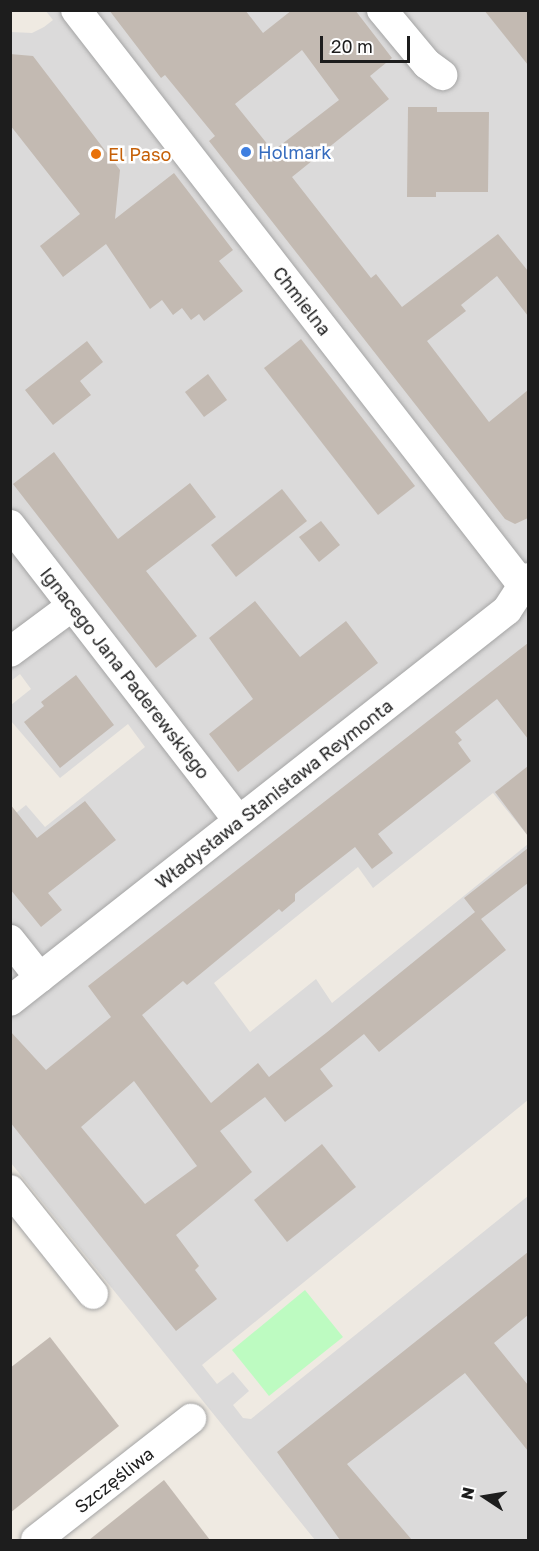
<!DOCTYPE html>
<html>
<head>
<meta charset="utf-8">
<style>
  body { margin:0 }
  #map { position:relative; width:539px; height:1551px; overflow:hidden; background:#efeae2; font-family:"Golos Text",sans-serif }
  div>[style] { position:absolute }
  .residential>* { inset:0; background:#dbdada }
  .park>* { inset:0; background:#bdfbc1 }
  .building>* { inset:0; background:#c3bab2 }
  .roads { filter:drop-shadow(0 0 2px #a4a4a4) drop-shadow(0 0 2px #a4a4a4) }
  .minor>* { height:30px; margin:-15px; padding:0 15px; transform-origin:15px; border-radius:15px; background:#fff }
  .dots>* { width:16px; height:16px; translate:-50% -50%; box-sizing:border-box; border:3px solid #fff; border-radius:50% }
  span { translate:-50% -50%; white-space:nowrap; text-align:center; line-height:1.15; -webkit-text-stroke:5px #fff; paint-order:stroke }
  .shop-label { font-size:18px; color:#366cbe }
  .left { translate:0 -50%; text-align:left }
  .food-label { font-size:18px; color:#c56008 }
  .street-label { font-size:18px; color:#1d1d1d }
  .frame { position:absolute; inset:0; border:12px solid #1d1d1d; pointer-events:none }
  .north { position:absolute; left:455px; top:1467px; width:60px; height:60px; -webkit-text-stroke:4px #fff; paint-order:stroke; rotate:282deg; font-size:16px; font-weight:700; line-height:24px; text-align:center; color:#1d1d1d }
  .north::after { content:''; display:block; margin:auto; width:21px; height:27px; background:#1d1d1d; clip-path:polygon(50% 0,100% 100%,50% 72%,0 100%) }
  .scale { position:absolute; left:320px; top:36px; width:90px; height:27px; box-sizing:border-box; border:3px solid #1d1d1d; border-top:0; padding-left:8px; font-size:18px; line-height:21px; white-space:nowrap; color:#1d1d1d; -webkit-text-stroke:4px #fff; paint-order:stroke }
</style>
</head>
<body>
<div id="map">
  <div class="residential">
    <i style="clip-path:polygon(45px 10px,528px 11px,528px 836px,493px 793px,373px 888px,358px 867px,214px 983px,250px 1032px,316px 979px,332px 1003px,528px 844px,528px 1100px,202px 1365px,217px 1384px,233px 1372px,249px 1391px,233px 1405px,243px 1418px,251px 1419px,528px 1196px,528px 1540px,315px 1540px,11px 1163px,11px 817px,26px 805px,45px 827px,145px 747px,128px 724px,60px 778px,11px 721px,11px 705px,31px 689px,20px 674px,11px 681px,11px 32px,32px 33px,44px 27px,53px 20px)"></i>
  </div>
  <div class="park">
    <i style="clip-path:polygon(305px 1290px,343px 1337px,269px 1396px,232px 1350px)"></i>
  </div>
  <div class="building">
    <i style="clip-path:polygon(evenodd,109px 10px,245px 10px,263px 33px,292px 10px,355px 10px,392px 58px,370px 76px,389px 99px,292px 177px,371px 278px,376px 274px,402px 307px,498px 234px,528px 271px,528px 316px,497px 276px,461px 305px,466px 311px,427px 341px,489px 422px,528px 390px,528px 518px,515px 524px,505px 519px,209px 141px,215px 136px,165px 75px,161px 78px,109px 10px,302px 50px,339px 100px,273px 151px,235px 104px,302px 50px)"></i>
    <i style="clip-path:polygon(484px 10px,528px 10px,528px 65px)"></i>
    <i style="clip-path:polygon(10px 54px,33px 56px,120px 170px,115px 219px,174px 173px,233px 250px,219px 261px,243px 291px,204px 321px,199px 314px,191px 320px,182px 308px,173px 315px,162px 300px,150px 309px,106px 244px,63px 277px,40px 246px,80px 214px,10px 125px)"></i>
    <i style="clip-path:polygon(408px 107px,437px 107px,437px 112px,489px 112px,488px 192px,436px 192px,436px 197px,407px 197px)"></i>
    <i style="clip-path:polygon(301px 339px,415px 486px,378px 515px,264px 368px)"></i>
    <i style="clip-path:polygon(87px 341px,103px 362px,80px 381px,91px 395px,53px 425px,25px 390px)"></i>
    <i style="clip-path:polygon(208px 374px,227px 400px,204px 417px,185px 392px)"></i>
    <i style="clip-path:polygon(54px 452px,118px 539px,190px 483px,216px 517px,146px 571px,197px 636px,156px 668px,13px 484px)"></i>
    <i style="clip-path:polygon(282px 489px,307px 521px,236px 577px,211px 545px)"></i>
    <i style="clip-path:polygon(321px 521px,340px 545px,319px 562px,299px 537px)"></i>
    <i style="clip-path:polygon(255px 601px,300px 657px,346px 621px,378px 663px,238px 772px,209px 734px,253px 699px,209px 638px)"></i>
    <i style="clip-path:polygon(evenodd,528px 643px,528px 739px,497px 699px,455px 732px,462px 740px,458px 743px,471px 761px,378px 834px,393px 853px,372px 869px,355px 847px,295px 894px,295px 901px,282px 912px,279px 909px,187px 985px,183px 981px,142px 1015px,211px 1103px,258px 1063px,269px 1077px,326px 1033px,475px 912px,464px 898px,528px 848px,528px 883px,481px 919px,506px 950px,379px 1052px,364px 1034px,320px 1069px,333px 1086px,285px 1122px,265px 1097px,220px 1131px,252px 1172px,176px 1235px,199px 1266px,195px 1270px,217px 1299px,176px 1331px,10px 1122px,10px 1031px,46px 1070px,111px 1017px,88px 986px,528px 643px,134px 1081px,197px 1166px,145px 1204px,81px 1127px,134px 1081px)"></i>
    <i style="clip-path:polygon(76px 675px,114px 725px,60px 768px,24px 722px,44px 706px,41px 702px)"></i>
    <i style="clip-path:polygon(528px 766px,528px 836px,495px 792px)"></i>
    <i style="clip-path:polygon(85px 801px,116px 840px,48px 893px,62px 910px,41px 927px,10px 889px,10px 804px,37px 838px)"></i>
    <i style="clip-path:polygon(322px 1144px,356px 1187px,287px 1242px,254px 1200px)"></i>
    <i style="clip-path:polygon(528px 1252px,528px 1315px,494px 1343px,528px 1385px,528px 1451px,465px 1373px,347px 1464px,412px 1540px,340px 1540px,277px 1452px)"></i>
    <i style="clip-path:polygon(50px 1337px,119px 1426px,10px 1513px,10px 1368px)"></i>
    <i style="clip-path:polygon(164px 1480px,210px 1540px,89px 1540px)"></i>
  </div>
  <div class="roads">
    <div class="minor">
      <i style="left:76px;top:10px;width:737px;rotate:52.17deg"></i>
      <i style="left:382px;top:10px;width:70px;rotate:50.2deg"></i>
      <i style="left:427px;top:64px;width:19px;rotate:36deg"></i>
      <i style="left:10px;top:525px;width:374px;rotate:52.3deg"></i>
      <i style="left:10px;top:652px;width:77px;rotate:-36.6deg"></i>
      <i style="left:10px;top:940px;width:48px;rotate:51.7deg"></i>
      <i style="left:10px;top:1001px;width:632px;rotate:-38.19deg"></i>
      <i style="left:507px;top:610px;width:38px;rotate:-57deg"></i>
      <i style="left:10px;top:1190px;width:133px;rotate:51.4deg"></i>
      <i style="left:36px;top:1540px;width:197px;rotate:-38deg"></i>
    </div>
  </div>
  <div class="dots">
    <i style="left:246px;top:152px;background:#3f7fe0"></i>
    <i style="left:96px;top:154px;background:#e8710a"></i>
  </div>
  <div class="shop-label">
    <span class="left" style="left:258px;top:152px">Holmark</span>
  </div>
  <div class="food-label">
    <span class="left" style="left:108px;top:154px">El Paso</span>
  </div>
  <div class="street-label">
    <span style="left:302px;top:301px;rotate:52deg">Chmielna</span>
    <span style="left:125px;top:673px;rotate:52deg">Ignacego Jana Paderewskiego</span>
    <span style="left:274px;top:794px;rotate:-38deg">Władysława Stanisława Reymonta</span>
    <span style="left:114px;top:1480px;rotate:-38deg">Szczęśliwa</span>
  </div>
  <div class="frame"></div>
  <div class="north">N</div>
  <div class="scale">20 m</div>
</div>
</body>
</html>
